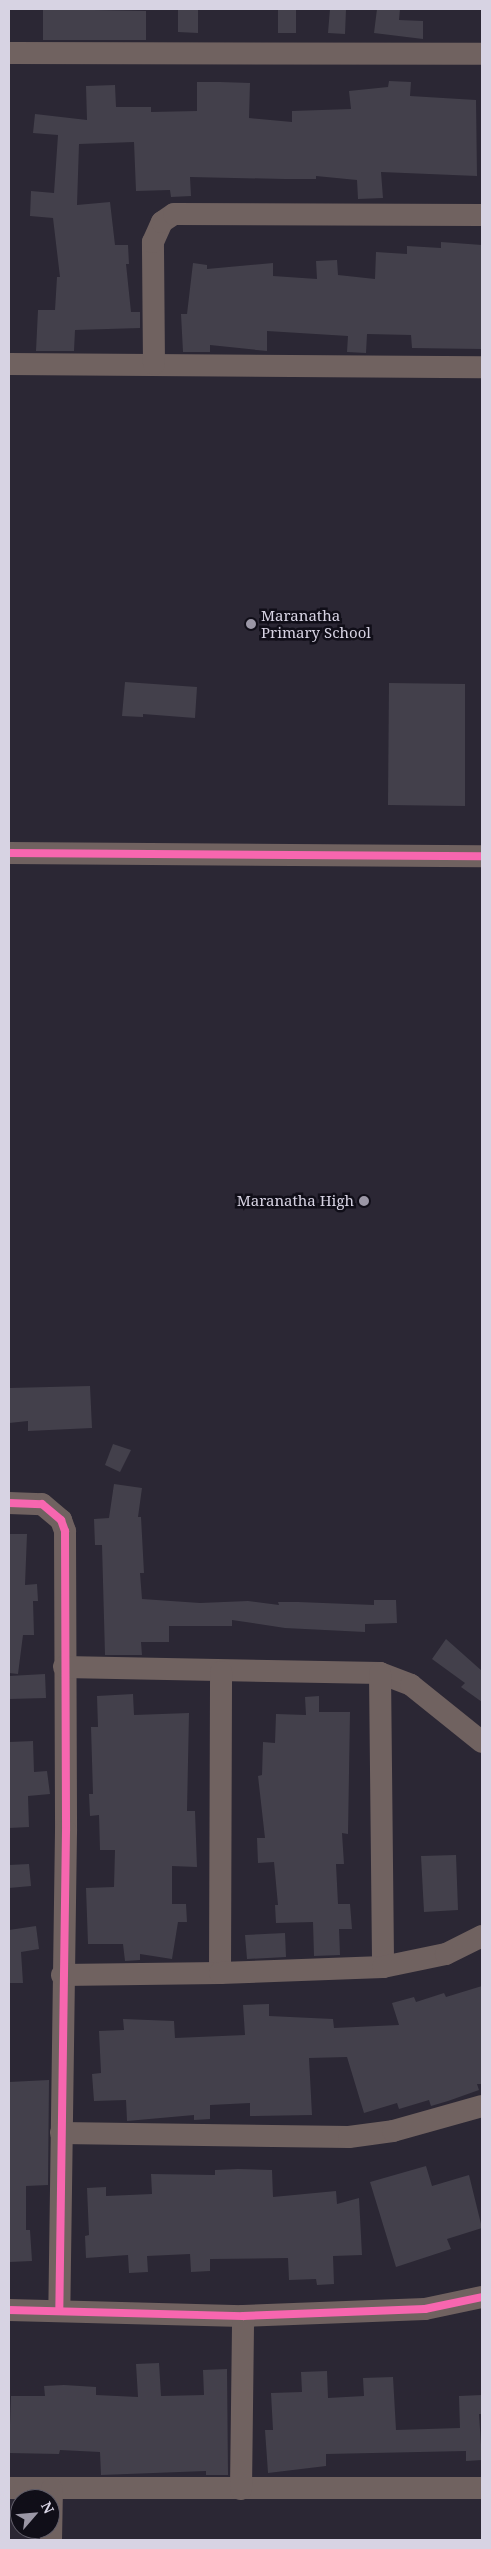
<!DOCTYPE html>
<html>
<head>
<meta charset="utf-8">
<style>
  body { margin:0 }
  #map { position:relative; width:491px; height:2549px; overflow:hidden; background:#2b2734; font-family:"Noto Serif",serif }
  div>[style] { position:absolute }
  .building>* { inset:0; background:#43404b }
  .minor>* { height:22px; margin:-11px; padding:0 11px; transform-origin:11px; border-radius:11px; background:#706260 }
  .cycleway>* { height:8px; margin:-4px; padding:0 4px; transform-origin:4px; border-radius:4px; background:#f766af }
  .dots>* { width:14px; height:14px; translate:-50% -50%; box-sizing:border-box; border:2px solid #100e18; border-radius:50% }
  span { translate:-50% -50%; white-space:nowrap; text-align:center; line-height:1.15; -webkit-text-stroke:5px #100e18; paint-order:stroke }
  .poi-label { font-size:15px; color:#d7d3e3 }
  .left { translate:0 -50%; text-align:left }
  .right { translate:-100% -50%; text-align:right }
  .frame { position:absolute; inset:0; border:10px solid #d7d3e3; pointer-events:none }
  .north { position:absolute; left:10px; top:2489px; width:50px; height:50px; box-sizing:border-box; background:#100e18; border:1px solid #605d69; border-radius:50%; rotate:63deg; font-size:14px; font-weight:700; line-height:20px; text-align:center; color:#d7d3e3 }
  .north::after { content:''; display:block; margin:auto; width:18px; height:22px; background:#9b97a6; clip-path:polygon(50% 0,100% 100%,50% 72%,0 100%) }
</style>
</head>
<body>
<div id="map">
  <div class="building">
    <i style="clip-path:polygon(43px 9px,146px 11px,146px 40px,43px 40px)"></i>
    <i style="clip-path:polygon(178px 9px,198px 9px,198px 33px,178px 32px)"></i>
    <i style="clip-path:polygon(278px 9px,296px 9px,296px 33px,278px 33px)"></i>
    <i style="clip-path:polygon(330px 9px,346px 9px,345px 34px,328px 33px)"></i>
    <i style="clip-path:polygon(377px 9px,400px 9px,399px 20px,423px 21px,423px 39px,374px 33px)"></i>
    <i style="clip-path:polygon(389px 81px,411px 82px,410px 96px,476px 100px,477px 176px,381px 172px,383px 198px,358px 199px,357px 180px,316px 176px,316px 179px,285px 179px,190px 177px,191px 196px,171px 197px,170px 190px,136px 191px,134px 142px,79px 144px,77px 205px,110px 202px,115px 245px,128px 245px,129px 264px,126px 264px,131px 312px,140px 312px,140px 328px,75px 330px,74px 351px,36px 351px,38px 310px,55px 310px,57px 277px,60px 277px,53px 218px,30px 216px,31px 191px,54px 193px,58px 135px,33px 133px,35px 114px,87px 120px,86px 86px,115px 85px,116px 107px,151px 107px,151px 112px,197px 111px,197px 82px,220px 82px,250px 83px,249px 118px,292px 122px,292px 111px,351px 109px,349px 91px,388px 87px)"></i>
    <i style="clip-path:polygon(441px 242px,482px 245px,482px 349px,412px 348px,411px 335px,367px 334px,366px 353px,347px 352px,348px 336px,267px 331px,267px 351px,210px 345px,210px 352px,183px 352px,181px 314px,187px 314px,193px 263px,207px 265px,207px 269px,273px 263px,273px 276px,317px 279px,316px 261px,337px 260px,338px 275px,375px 279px,376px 252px,407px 254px,407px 246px,441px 248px)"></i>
    <i style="clip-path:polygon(125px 682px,197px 687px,195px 718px,143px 714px,143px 717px,122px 716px)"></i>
    <i style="clip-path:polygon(389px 683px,465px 684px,465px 806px,388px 805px)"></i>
    <i style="clip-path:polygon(90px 1386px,92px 1428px,28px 1431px,28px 1421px,9px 1423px,9px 1388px)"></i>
    <i style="clip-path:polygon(113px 1444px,131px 1450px,120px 1472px,105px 1465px)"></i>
    <i style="clip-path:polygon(114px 1484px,142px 1488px,138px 1517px,141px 1517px,144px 1573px,140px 1573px,142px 1599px,200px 1603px,248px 1601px,279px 1605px,278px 1602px,298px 1602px,374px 1605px,374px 1600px,396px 1600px,397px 1623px,365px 1624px,365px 1632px,285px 1628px,232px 1620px,232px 1626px,169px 1626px,169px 1642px,141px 1642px,142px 1655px,105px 1655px,102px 1545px,95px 1545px,94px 1519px,109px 1518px)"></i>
    <i style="clip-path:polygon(9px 1534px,27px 1534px,25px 1585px,37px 1584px,38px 1601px,33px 1601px,34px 1635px,23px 1635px,18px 1674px,9px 1673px)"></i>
    <i style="clip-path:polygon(446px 1639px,482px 1671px,482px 1702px,461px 1687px,465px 1683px,432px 1659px)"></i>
    <i style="clip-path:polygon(45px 1674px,46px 1698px,9px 1699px,9px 1676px)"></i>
    <i style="clip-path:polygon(133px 1694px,134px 1715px,189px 1713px,187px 1811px,195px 1811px,197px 1867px,172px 1866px,172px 1904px,186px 1904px,187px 1922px,178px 1922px,172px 1959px,140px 1954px,140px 1960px,125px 1961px,123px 1944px,88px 1944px,86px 1888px,114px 1887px,115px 1850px,100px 1850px,99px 1815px,90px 1816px,89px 1794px,93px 1794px,91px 1727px,98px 1727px,97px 1696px)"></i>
    <i style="clip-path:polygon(319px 1696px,319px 1712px,350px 1712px,348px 1834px,342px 1833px,344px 1864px,336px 1864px,338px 1904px,350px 1904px,352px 1929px,339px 1929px,340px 1955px,314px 1956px,313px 1922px,276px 1923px,275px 1905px,278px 1905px,274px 1862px,258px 1863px,257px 1838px,265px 1838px,258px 1776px,262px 1775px,263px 1742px,275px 1743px,276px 1714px,306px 1715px,305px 1697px)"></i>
    <i style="clip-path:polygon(33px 1741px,34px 1772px,47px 1771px,50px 1794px,28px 1796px,29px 1827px,9px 1828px,9px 1742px)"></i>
    <i style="clip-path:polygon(456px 1855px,458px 1910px,424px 1912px,421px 1856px)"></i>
    <i style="clip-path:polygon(29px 1864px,31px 1886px,9px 1888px,9px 1865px)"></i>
    <i style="clip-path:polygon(36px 1926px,39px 1949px,21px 1952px,23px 1983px,9px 1983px,9px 1930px)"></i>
    <i style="clip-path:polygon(285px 1933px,286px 1957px,247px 1959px,245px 1935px)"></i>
    <i style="clip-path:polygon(482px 1986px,482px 2084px,477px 2084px,479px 2090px,448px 2101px,431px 2106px,429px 2100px,399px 2109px,397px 2103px,364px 2113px,347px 2057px,309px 2058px,312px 2115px,250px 2116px,250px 2103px,210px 2105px,210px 2119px,194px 2120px,194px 2115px,127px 2121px,126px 2100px,94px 2101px,92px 2074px,101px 2073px,99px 2031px,124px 2030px,123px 2019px,174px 2021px,175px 2038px,245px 2035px,243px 2005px,269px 2004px,269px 2016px,333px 2019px,334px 2028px,399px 2025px,392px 2003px,414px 1997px,416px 2002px,444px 1993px,446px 1997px)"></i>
    <i style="clip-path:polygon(49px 2080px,48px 2185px,26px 2186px,26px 2230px,30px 2230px,32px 2261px,9px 2262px,9px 2082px)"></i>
    <i style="clip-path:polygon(426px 2166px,432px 2186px,469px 2175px,482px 2228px,447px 2239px,451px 2249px,396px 2267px,370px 2182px)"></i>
    <i style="clip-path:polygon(238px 2169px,272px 2170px,273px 2197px,336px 2191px,337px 2204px,359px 2198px,362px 2255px,333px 2256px,334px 2284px,317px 2285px,316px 2279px,289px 2280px,288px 2258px,210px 2259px,210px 2271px,191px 2272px,190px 2254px,147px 2256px,148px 2272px,129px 2273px,128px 2255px,86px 2258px,85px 2236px,89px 2235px,87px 2188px,106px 2187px,106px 2196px,152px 2194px,151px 2174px,215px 2175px,215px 2170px)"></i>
    <i style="clip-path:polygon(159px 2363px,161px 2396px,204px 2395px,203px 2370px,227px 2369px,228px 2475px,206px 2475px,206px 2471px,101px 2475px,100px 2452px,60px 2450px,59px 2454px,9px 2453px,11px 2396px,45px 2396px,44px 2386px,64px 2385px,96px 2387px,96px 2395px,138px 2397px,136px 2364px)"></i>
    <i style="clip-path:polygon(327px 2371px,328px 2398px,364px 2396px,363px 2378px,393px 2377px,396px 2430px,460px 2428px,459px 2396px,482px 2395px,482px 2414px,479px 2414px,482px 2460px,466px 2461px,466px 2451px,326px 2454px,326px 2466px,268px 2473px,265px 2430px,273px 2430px,271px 2393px,302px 2392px,301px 2372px)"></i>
  </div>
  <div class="minor">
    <i style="left:9px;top:53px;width:473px;rotate:0.1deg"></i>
    <i style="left:9px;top:364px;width:473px;rotate:0.4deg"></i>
    <i style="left:154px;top:364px;width:122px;rotate:-90.5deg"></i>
    <i style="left:153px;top:242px;width:22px;rotate:-66deg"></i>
    <i style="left:162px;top:222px;width:14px;rotate:-34deg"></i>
    <i style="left:174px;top:214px;width:308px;rotate:0.2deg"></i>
    <i style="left:9px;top:853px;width:473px;rotate:0.4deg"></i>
    <i style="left:9px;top:1503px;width:33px;rotate:2deg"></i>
    <i style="left:42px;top:1504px;width:25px;rotate:40deg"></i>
    <i style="left:61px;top:1520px;width:12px;rotate:70deg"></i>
    <i style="left:65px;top:1531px;width:300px;rotate:89.8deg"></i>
    <i style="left:66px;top:1831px;width:480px;rotate:90.8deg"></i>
    <i style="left:64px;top:1667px;width:316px;rotate:1.1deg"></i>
    <i style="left:380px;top:1673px;width:33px;rotate:21deg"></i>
    <i style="left:411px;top:1685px;width:91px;rotate:38.8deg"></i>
    <i style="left:380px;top:1673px;width:294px;rotate:89.4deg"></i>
    <i style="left:220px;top:1973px;width:301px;rotate:-89.8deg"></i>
    <i style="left:62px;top:1975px;width:158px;rotate:-0.7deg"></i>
    <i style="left:220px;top:1973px;width:163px;rotate:-2.1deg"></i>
    <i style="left:383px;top:1967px;width:64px;rotate:-11.7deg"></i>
    <i style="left:446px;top:1954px;width:40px;rotate:-26.6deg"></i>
    <i style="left:61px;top:2133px;width:288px;rotate:0.8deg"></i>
    <i style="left:349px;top:2137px;width:44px;rotate:-7.8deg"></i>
    <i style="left:393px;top:2131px;width:92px;rotate:-15.7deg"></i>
    <i style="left:9px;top:2310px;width:234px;rotate:1.5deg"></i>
    <i style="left:243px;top:2316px;width:182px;rotate:-2.2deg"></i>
    <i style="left:425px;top:2309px;width:58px;rotate:-11.9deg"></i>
    <i style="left:9px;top:2488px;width:473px"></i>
    <i style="left:241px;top:2489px;width:173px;rotate:-89.3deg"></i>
    <i style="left:51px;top:2540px;width:51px;rotate:-88.9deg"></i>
  </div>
  <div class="cycleway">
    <i style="left:9px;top:853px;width:473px;rotate:0.4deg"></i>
    <i style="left:9px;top:1503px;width:33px;rotate:2deg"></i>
    <i style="left:42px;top:1504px;width:25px;rotate:40deg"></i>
    <i style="left:61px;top:1520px;width:12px;rotate:70deg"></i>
    <i style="left:65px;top:1531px;width:300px;rotate:89.8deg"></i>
    <i style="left:66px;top:1831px;width:480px;rotate:90.8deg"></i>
    <i style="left:9px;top:2310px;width:234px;rotate:1.5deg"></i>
    <i style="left:243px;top:2316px;width:182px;rotate:-2.2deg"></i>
    <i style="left:425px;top:2309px;width:58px;rotate:-11.9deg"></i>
  </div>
  <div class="dots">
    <i style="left:251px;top:624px;background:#9b97a6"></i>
    <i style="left:364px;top:1201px;background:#9b97a6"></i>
  </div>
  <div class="poi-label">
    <span class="left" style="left:261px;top:624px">Maranatha<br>Primary School</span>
    <span class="right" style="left:354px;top:1201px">Maranatha High</span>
  </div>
  <div class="frame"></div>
  <div class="north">N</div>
</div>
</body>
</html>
